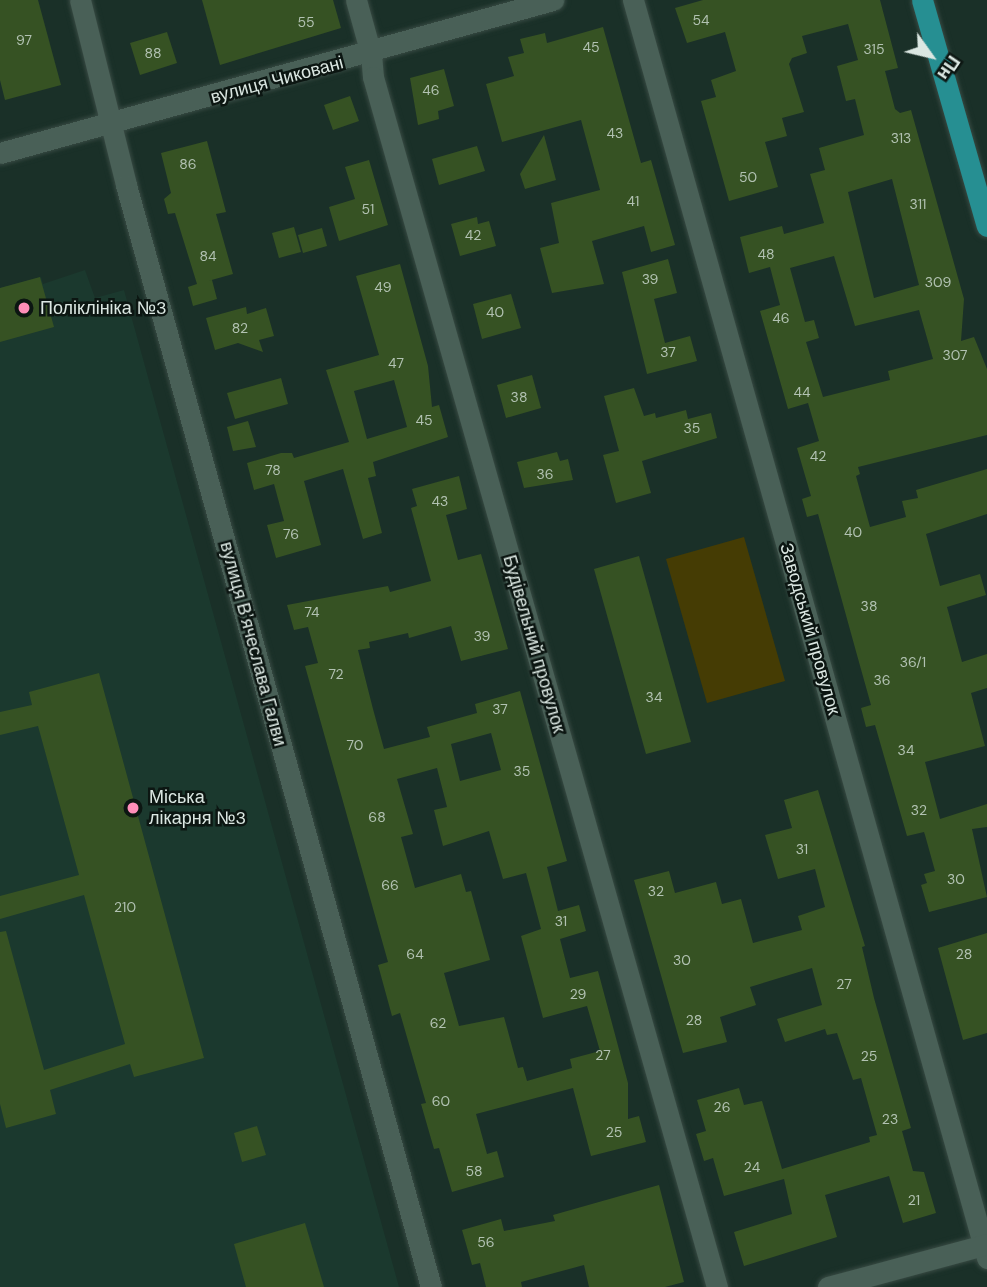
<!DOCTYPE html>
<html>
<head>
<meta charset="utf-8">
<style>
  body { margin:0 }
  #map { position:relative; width:987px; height:1287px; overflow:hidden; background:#1a3028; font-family:"DM Sans",sans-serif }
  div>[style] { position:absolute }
  .built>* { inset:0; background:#1b392e }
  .green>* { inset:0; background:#453c04 }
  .building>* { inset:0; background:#365223 }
  .roads { filter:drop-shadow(0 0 2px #384a43) drop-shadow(0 0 2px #384a43) }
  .minor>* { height:21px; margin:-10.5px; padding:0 10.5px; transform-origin:10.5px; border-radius:10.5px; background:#496057 }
  .major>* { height:21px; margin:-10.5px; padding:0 10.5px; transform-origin:10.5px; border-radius:10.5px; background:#268f92 }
  .dots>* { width:19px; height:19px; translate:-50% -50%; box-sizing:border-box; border:4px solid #0c1612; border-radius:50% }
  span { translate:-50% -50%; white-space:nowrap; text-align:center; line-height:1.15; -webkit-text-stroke:5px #0c1612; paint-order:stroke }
  .number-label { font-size:14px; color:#b2c2b2 }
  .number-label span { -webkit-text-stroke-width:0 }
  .street-label { font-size:18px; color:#dbe7e2 }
  .poi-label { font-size:18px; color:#dbe7e2 }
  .left { translate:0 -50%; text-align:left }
  .north { position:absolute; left:896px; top:21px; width:70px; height:70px; -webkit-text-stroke:5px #0c1612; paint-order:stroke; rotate:124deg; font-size:19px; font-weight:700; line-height:28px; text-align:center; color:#dbe7e2 }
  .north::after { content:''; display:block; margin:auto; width:24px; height:32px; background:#dbe7e2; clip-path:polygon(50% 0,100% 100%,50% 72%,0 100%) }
</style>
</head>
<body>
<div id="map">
  <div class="built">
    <i style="clip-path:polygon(85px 270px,95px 298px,124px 290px,399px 1287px,0 1287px,0 288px,41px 277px,43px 284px)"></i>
  </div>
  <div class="green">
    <i style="clip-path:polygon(744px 537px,785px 681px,707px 703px,666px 559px)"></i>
  </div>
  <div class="building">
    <i style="clip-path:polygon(0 0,38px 0,61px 85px,5px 100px,0 80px)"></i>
    <i style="clip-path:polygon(202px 0,333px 0,341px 28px,220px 65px)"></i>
    <i style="clip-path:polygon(evenodd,703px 0,880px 0,898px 68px,885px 71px,895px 109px,900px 113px,911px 110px,964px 299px,961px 341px,974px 337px,987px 369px,987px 435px,858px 467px,860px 474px,856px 476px,870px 527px,906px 517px,902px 501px,918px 498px,916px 490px,987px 469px,987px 514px,926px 534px,940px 586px,980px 574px,986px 595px,947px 607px,962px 662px,987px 654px,987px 688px,971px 693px,985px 746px,925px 762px,940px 819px,987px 804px,987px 827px,972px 829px,987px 897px,929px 912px,921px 885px,927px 883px,924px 874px,935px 871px,925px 835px,924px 832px,907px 836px,875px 725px,866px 727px,861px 708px,871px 705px,857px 655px,818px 514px,807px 517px,802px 499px,811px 496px,797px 448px,819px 441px,808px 403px,788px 409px,760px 311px,780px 305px,770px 267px,749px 273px,740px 237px,782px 226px,784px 234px,824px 223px,810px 174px,825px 170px,819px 148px,864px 135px,855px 99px,846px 101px,837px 66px,858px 60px,848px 24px,802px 36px,807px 53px,792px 58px,789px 64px,804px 112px,782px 118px,787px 136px,765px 142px,778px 187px,729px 201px,701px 101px,716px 97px,711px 80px,736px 71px,725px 32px,687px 43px,675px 8px,703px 0,892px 179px,919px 285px,874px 298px,848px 192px,892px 179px,703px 0,834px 256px,855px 326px,919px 310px,933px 359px,888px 371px,890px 380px,823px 397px,806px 342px,819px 338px,814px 320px,805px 322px,790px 268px,834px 256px)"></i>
    <i style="clip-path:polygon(603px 27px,641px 163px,651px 160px,675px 245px,651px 252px,644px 226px,592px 241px,604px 284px,552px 293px,540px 248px,559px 243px,551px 203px,600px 190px,581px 120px,502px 142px,486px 84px,514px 76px,508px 57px,524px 53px,520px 39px,545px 33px,547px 43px)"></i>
    <i style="clip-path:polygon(167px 32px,177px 63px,140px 75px,130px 43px)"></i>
    <i style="clip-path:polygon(444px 69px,454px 106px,438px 111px,439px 119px,418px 125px,410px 78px)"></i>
    <i style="clip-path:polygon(350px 96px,359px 121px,333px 130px,324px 105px)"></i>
    <i style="clip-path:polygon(544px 135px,556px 180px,525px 189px,520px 174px)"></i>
    <i style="clip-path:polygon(207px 141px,226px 212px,216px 214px,233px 274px,208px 281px,212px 280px,217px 299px,193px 306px,188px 287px,197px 284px,175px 213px,168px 214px,164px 199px,171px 193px,161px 153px)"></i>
    <i style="clip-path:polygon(477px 146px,485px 171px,439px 185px,432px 159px)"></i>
    <i style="clip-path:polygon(369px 160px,388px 225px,339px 241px,329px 207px,355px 199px,345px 167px)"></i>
    <i style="clip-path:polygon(477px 217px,478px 224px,489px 221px,496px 246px,460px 256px,451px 224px)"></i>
    <i style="clip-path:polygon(294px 227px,301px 252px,279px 258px,272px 233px)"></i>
    <i style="clip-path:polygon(322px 228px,327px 246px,303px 253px,298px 235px)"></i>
    <i style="clip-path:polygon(668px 259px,677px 293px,654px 299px,665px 343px,690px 336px,697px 361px,647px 374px,622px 272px)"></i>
    <i style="clip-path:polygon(evenodd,400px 264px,428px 366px,432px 407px,439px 405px,448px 437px,373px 462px,376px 476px,368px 478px,382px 533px,363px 539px,343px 469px,304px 481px,321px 545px,276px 558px,267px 525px,284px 521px,274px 484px,254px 490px,247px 463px,281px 453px,292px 453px,294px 458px,349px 442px,326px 370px,379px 355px,356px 276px,400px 264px,394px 380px,407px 427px,367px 439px,354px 391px,394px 380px)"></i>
    <i style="clip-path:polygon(40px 277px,54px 327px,0 342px,0 288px)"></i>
    <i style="clip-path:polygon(511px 294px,521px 328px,482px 339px,473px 304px)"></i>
    <i style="clip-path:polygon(246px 307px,247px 314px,266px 308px,274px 336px,259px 340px,263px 352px,238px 343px,215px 350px,206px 318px)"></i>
    <i style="clip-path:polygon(532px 375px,541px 408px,506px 418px,497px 385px)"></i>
    <i style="clip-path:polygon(281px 378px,288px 404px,235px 419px,227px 393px)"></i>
    <i style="clip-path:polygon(634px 388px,644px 416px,655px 413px,656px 418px,686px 410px,688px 419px,711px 413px,717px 438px,642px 461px,651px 493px,616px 503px,603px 455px,619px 451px,604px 396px)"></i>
    <i style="clip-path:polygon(248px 421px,256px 447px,233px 451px,227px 427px)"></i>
    <i style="clip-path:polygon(557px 452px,560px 461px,568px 459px,573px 480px,524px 488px,517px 462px)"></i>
    <i style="clip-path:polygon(evenodd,459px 476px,467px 509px,446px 515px,458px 560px,481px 554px,508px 649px,461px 661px,451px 626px,409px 638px,408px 633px,369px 642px,370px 648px,358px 650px,373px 709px,384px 749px,430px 737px,427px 727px,477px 713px,475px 704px,520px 691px,567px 861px,547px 867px,558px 911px,579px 905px,586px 931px,560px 939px,570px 978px,598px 971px,628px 1083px,628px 1119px,639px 1116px,646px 1142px,591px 1156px,573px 1088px,517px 1103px,476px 1114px,487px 1154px,497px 1151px,504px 1177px,452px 1192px,439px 1148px,434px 1149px,421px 1104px,426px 1103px,400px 1013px,392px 1016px,378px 965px,388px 962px,305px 666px,318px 663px,308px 627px,294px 630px,287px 605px,388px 586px,390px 592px,431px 581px,411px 508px,417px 506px,412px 489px,459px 476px,491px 733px,501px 770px,460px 781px,451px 744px,491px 733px,459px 476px,437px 768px,447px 807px,434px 810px,443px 846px,489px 831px,503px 879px,526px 873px,541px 929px,521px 936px,543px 1018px,587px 1006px,600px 1051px,570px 1059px,572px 1068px,527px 1081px,523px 1067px,518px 1068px,504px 1017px,459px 1026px,444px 973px,490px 960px,471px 891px,466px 892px,461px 874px,415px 888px,401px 837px,413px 834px,397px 779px,437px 768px)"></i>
    <i style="clip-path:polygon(639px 556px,691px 742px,646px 754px,594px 569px)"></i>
    <i style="clip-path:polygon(99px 673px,204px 1058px,134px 1077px,130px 1064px,50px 1090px,56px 1114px,6px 1128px,0 1104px,0 932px,6px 931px,44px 1070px,125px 1044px,84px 895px,0 919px,0 896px,79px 875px,38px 726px,0 735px,0 712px,32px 705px,29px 692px)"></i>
    <i style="clip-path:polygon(818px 790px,865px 946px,862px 947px,874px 998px,911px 1128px,902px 1131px,913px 1171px,924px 1172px,936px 1213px,903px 1223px,889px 1176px,825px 1195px,837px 1237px,744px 1266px,734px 1232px,792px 1214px,784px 1179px,724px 1196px,713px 1158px,704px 1161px,696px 1134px,706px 1131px,697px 1100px,739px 1088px,744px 1105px,762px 1101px,782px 1169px,870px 1142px,869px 1137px,877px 1135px,861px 1078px,853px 1080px,837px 1033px,827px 1035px,825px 1029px,785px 1042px,777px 1019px,822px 1005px,812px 968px,750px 987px,756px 1005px,720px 1017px,727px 1042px,683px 1053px,634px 880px,669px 871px,675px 893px,716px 882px,722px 904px,741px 899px,753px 943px,802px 930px,798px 916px,825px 907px,815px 869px,778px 879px,765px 835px,792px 828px,784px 800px)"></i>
    <i style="clip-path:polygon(987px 933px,987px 1033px,963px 1040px,938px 948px)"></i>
    <i style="clip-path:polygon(257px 1126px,266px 1155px,242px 1162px,234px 1133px)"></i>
    <i style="clip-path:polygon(659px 1185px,684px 1282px,665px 1287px,589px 1287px,584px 1265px,521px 1282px,522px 1287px,486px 1287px,480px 1263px,472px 1265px,462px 1230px,501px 1219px,504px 1231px,555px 1221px,553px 1215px)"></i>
    <i style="clip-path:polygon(305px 1223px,324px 1287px,246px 1287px,234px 1244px)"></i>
  </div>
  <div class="roads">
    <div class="minor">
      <i style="left:80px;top:0;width:191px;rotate:76deg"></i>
      <i style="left:126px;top:185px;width:1143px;rotate:74.53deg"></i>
      <i style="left:356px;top:0;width:56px;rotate:74.5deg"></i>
      <i style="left:371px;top:54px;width:23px;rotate:85deg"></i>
      <i style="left:373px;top:77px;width:1258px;rotate:74.13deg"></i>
      <i style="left:633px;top:0;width:1307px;rotate:74.28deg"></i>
      <i style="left:0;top:153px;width:574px;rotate:-15.47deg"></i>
      <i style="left:828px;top:1287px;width:165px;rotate:-15.1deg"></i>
    </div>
    <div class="major">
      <i style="left:922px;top:0;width:235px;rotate:74deg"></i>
    </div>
  </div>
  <div class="dots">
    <i style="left:24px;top:308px;background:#ff8eb9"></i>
    <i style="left:133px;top:808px;background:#ff8eb9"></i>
  </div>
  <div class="number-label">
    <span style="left:701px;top:20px">54</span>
    <span style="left:306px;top:22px">55</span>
    <span style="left:24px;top:40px">97</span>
    <span style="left:591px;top:47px">45</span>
    <span style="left:874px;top:49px">315</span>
    <span style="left:153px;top:53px">88</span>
    <span style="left:431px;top:90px">46</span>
    <span style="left:615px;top:133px">43</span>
    <span style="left:901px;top:138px">313</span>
    <span style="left:188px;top:164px">86</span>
    <span style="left:748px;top:177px">50</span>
    <span style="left:633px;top:201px">41</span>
    <span style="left:918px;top:204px">311</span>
    <span style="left:368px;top:209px">51</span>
    <span style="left:473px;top:235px">42</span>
    <span style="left:766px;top:254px">48</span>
    <span style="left:208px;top:256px">84</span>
    <span style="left:650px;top:279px">39</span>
    <span style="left:938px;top:282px">309</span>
    <span style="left:383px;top:287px">49</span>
    <span style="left:495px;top:312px">40</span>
    <span style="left:781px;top:318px">46</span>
    <span style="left:240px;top:328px">82</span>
    <span style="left:668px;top:352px">37</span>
    <span style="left:955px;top:355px">307</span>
    <span style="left:396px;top:363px">47</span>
    <span style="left:802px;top:392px">44</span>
    <span style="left:519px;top:397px">38</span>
    <span style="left:424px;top:420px">45</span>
    <span style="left:692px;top:428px">35</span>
    <span style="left:818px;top:456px">42</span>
    <span style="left:273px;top:470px">78</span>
    <span style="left:545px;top:474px">36</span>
    <span style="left:440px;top:501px">43</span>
    <span style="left:853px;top:532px">40</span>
    <span style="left:291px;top:534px">76</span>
    <span style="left:869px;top:606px">38</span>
    <span style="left:312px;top:612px">74</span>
    <span style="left:482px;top:636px">39</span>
    <span style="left:913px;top:662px">36/1</span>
    <span style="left:336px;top:674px">72</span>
    <span style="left:882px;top:680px">36</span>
    <span style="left:654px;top:697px">34</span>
    <span style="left:500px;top:709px">37</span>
    <span style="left:355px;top:745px">70</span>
    <span style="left:906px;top:750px">34</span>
    <span style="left:522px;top:771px">35</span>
    <span style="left:919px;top:810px">32</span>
    <span style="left:377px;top:817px">68</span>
    <span style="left:802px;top:849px">31</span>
    <span style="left:956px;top:879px">30</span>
    <span style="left:390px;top:885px">66</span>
    <span style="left:656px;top:891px">32</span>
    <span style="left:125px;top:907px">210</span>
    <span style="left:561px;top:921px">31</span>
    <span style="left:415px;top:954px">64</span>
    <span style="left:964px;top:954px">28</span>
    <span style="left:682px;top:960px">30</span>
    <span style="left:844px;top:984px">27</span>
    <span style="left:578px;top:994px">29</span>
    <span style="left:694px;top:1020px">28</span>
    <span style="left:438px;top:1023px">62</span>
    <span style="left:603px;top:1055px">27</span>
    <span style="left:869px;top:1056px">25</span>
    <span style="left:441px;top:1101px">60</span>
    <span style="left:722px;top:1107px">26</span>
    <span style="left:890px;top:1119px">23</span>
    <span style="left:614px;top:1132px">25</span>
    <span style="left:752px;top:1167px">24</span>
    <span style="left:474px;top:1171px">58</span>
    <span style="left:914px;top:1200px">21</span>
    <span style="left:486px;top:1242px">56</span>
  </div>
  <div class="street-label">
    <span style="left:277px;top:80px;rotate:-15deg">вулиця Чиковані</span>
    <span style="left:810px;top:629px;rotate:74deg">Заводський провулок</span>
    <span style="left:253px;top:644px;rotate:75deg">вулиця Вʼячеслава Галви</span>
    <span style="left:534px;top:644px;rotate:74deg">Будівельний провулок</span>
  </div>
  <div class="poi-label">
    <span class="left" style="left:40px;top:308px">Поліклініка №3</span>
    <span class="left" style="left:149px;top:808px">Міська<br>лікарня №3</span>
  </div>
  <div class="north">Пн</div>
</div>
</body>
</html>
